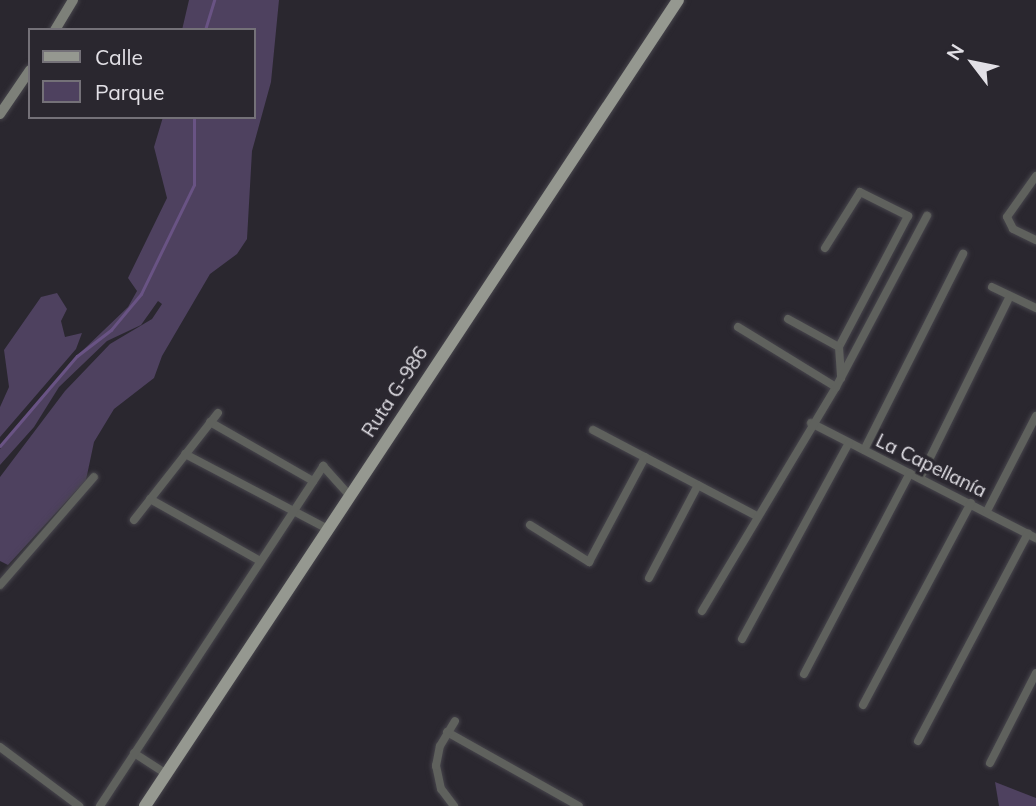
<!DOCTYPE html>
<html>
<head>
<meta charset="utf-8">
<style>
  body { margin:0 }
  #map { position:relative; width:1036px; height:806px; overflow:hidden; background:#2a272f; font-family:Mulish,sans-serif }
  div>[style] { position:absolute }
  .green>* { inset:0; background:#4e415f }
  .stream>* { height:2.5px; margin:-1.25px; padding:0 1.25px; transform-origin:1.25px; border-radius:1.25px; background:#695384 }
  .roads { filter:drop-shadow(0 0 2px #47454c) drop-shadow(0 0 2px #47454c) }
  .minor>* { height:8px; margin:-4px; padding:0 4px; transform-origin:4px; border-radius:4px; background:#5f615d }
  .secondary>* { height:10px; margin:-5px; padding:0 5px; transform-origin:5px; border-radius:5px; background:#7d8079 }
  .primary>* { height:12px; margin:-6px; padding:0 6px; transform-origin:6px; border-radius:6px; background:#959890 }
  span { translate:-50% -50%; white-space:nowrap; text-align:center; line-height:1.15; -webkit-text-stroke:7px #2a272f; paint-order:stroke }
  .street-label { font-size:19px; color:#e2e0e6 }
  .legend { position:absolute; left:28px; top:28px; width:228px; height:91px; box-sizing:border-box; background:#2a272f; border:2px solid #747178; margin:0; padding:9px 12px; list-style:none; font-size:21px; color:#e2e0e6 }
  .legend li { display:flex; align-items:center; gap:14px; height:35px }
  .legend b { width:35px; border:2px solid #747178 }
  .north { position:absolute; left:938px; top:28px; width:70px; height:70px; -webkit-text-stroke:5px #2a272f; paint-order:stroke; rotate:302deg; font-size:19px; font-weight:700; line-height:28px; text-align:center; color:#e2e0e6 }
  .north::after { content:''; display:block; margin:auto; width:24px; height:32px; background:#e2e0e6; clip-path:polygon(50% 0,100% 100%,50% 72%,0 100%) }
</style>
</head>
<body>
<div id="map">
  <div class="green">
    <i style="clip-path:polygon(189px 0,279px 0,271px 82px,252px 151px,247px 239px,237px 254px,210px 274px,162px 356px,154px 378px,114px 409px,94px 442px,86px 480px,8px 565px,0 561px,0 477px,65px 391px,110px 344px,152px 319px,162px 304px,158px 301px,141px 325px,107px 341px,59px 387px,34px 427px,0 465px,0 449px,80px 353px,128px 307px,137px 291px,128px 278px,167px 198px,154px 147px,163px 117px,254px 117px,254px 30px,182px 30px)"></i>
    <i style="clip-path:polygon(57px 293px,67px 309px,61px 321px,65px 337px,82px 333px,76px 349px,0 437px,0 407px,9px 387px,4px 350px,41px 297px)"></i>
    <i style="clip-path:polygon(995px 782px,1036px 798px,1036px 806px,999px 806px)"></i>
  </div>
  <div class="stream">
    <i style="left:205px;top:30px;width:31px;rotate:-73deg"></i>
    <i style="left:0;top:446px;width:118px;rotate:-49.5deg"></i>
    <i style="left:77px;top:356px;width:43px;rotate:-37.4deg"></i>
    <i style="left:111px;top:330px;width:47px;rotate:-50.2deg"></i>
    <i style="left:141px;top:294px;width:121px;rotate:-64.1deg"></i>
    <i style="left:194px;top:185px;width:68px;rotate:-90deg"></i>
  </div>
  <div class="roads">
    <div class="minor">
      <i style="left:1036px;top:176px;width:50px;rotate:125.3deg"></i>
      <i style="left:1007px;top:217px;width:13px;rotate:63deg"></i>
      <i style="left:1013px;top:229px;width:25px;rotate:26deg"></i>
      <i style="left:825px;top:248px;width:66px;rotate:-58deg"></i>
      <i style="left:860px;top:192px;width:54px;rotate:26.6deg"></i>
      <i style="left:908px;top:216px;width:148px;rotate:117.8deg"></i>
      <i style="left:839px;top:347px;width:31px;rotate:86deg"></i>
      <i style="left:992px;top:287px;width:49px;rotate:25.5deg"></i>
      <i style="left:788px;top:319px;width:58px;rotate:28.8deg"></i>
      <i style="left:738px;top:327px;width:115px;rotate:31.5deg"></i>
      <i style="left:210px;top:422px;width:119px;rotate:29.8deg"></i>
      <i style="left:811px;top:423px;width:253px;rotate:27.1deg"></i>
      <i style="left:593px;top:430px;width:185px;rotate:27.7deg"></i>
      <i style="left:864px;top:450px;width:220px;rotate:-63.2deg"></i>
      <i style="left:185px;top:454px;width:161px;rotate:27.7deg"></i>
      <i style="left:920px;top:478px;width:203px;rotate:-63.7deg"></i>
      <i style="left:150px;top:499px;width:126px;rotate:29.4deg"></i>
      <i style="left:987px;top:511px;width:107px;rotate:-62.7deg"></i>
      <i style="left:134px;top:520px;width:136px;rotate:-51.9deg"></i>
      <i style="left:530px;top:525px;width:70px;rotate:32.1deg"></i>
      <i style="left:589px;top:562px;width:119px;rotate:-61.9deg"></i>
      <i style="left:649px;top:578px;width:105px;rotate:-62.2deg"></i>
      <i style="left:0;top:585px;width:143px;rotate:-49deg"></i>
      <i style="left:702px;top:611px;width:261px;rotate:-59.1deg"></i>
      <i style="left:836px;top:387px;width:194px;rotate:-62deg"></i>
      <i style="left:742px;top:639px;width:223px;rotate:-61.4deg"></i>
      <i style="left:804px;top:674px;width:227px;rotate:-62.2deg"></i>
      <i style="left:863px;top:705px;width:229px;rotate:-61.9deg"></i>
      <i style="left:447px;top:732px;width:151px;rotate:29.3deg"></i>
      <i style="left:918px;top:741px;width:235px;rotate:-62.1deg"></i>
      <i style="left:0;top:747px;width:99px;rotate:36.8deg"></i>
      <i style="left:134px;top:753px;width:38px;rotate:33deg"></i>
      <i style="left:990px;top:763px;width:101px;rotate:-62.9deg"></i>
      <i style="left:100px;top:806px;width:407px;rotate:-56.7deg"></i>
      <i style="left:323px;top:466px;width:40px;rotate:48deg"></i>
      <i style="left:454px;top:806px;width:21px;rotate:-127deg"></i>
      <i style="left:441px;top:789px;width:24px;rotate:-102deg"></i>
      <i style="left:436px;top:766px;width:20px;rotate:-79deg"></i>
      <i style="left:440px;top:746px;width:29px;rotate:-59deg"></i>
    </div>
    <div class="secondary">
      <i style="left:55px;top:30px;width:35px;rotate:-59deg"></i>
      <i style="left:0;top:114px;width:53px;rotate:-55.7deg"></i>
    </div>
    <div class="primary">
      <i style="left:145px;top:806px;width:966px;rotate:-56.52deg"></i>
    </div>
  </div>
  <div class="street-label">
    <span style="left:395px;top:392px;rotate:-57deg">Ruta G-986</span>
    <span style="left:931px;top:466px;rotate:26deg">La Capellanía</span>
  </div>
  <ul class="legend">
  <li><b style="height:9px;background:#959890"></b>Calle</li>
  <li><b style="height:19px;background:#4e415f"></b>Parque</li>
  </ul>
  <div class="north">N</div>
</div>
</body>
</html>
